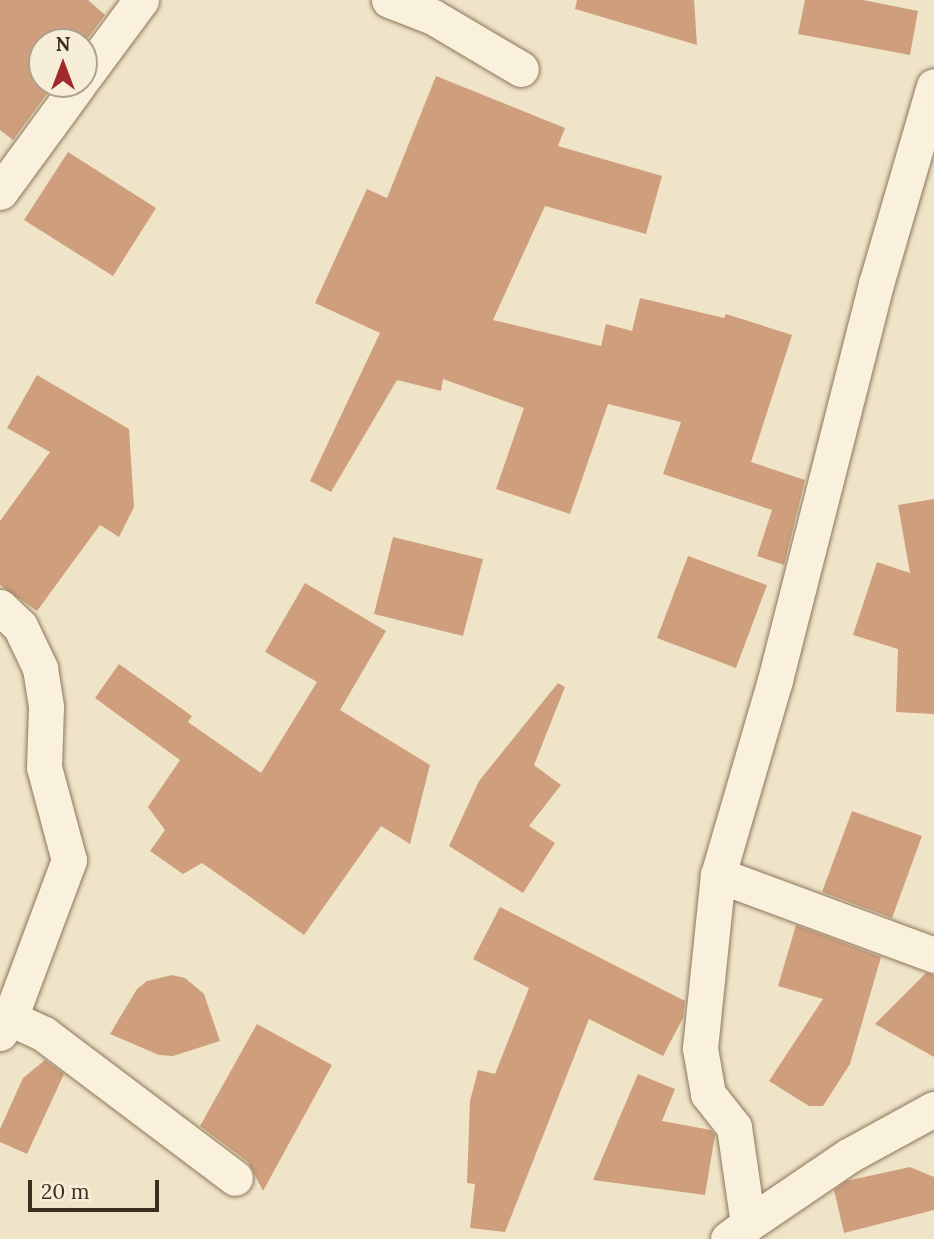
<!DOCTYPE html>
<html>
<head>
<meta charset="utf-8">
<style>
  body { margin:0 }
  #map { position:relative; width:934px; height:1239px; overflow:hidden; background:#f0e4c8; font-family:Lora,serif }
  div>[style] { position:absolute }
  .building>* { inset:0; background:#cf9f7d }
  .roads { filter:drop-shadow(0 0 2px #8d765c) drop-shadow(0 0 2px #8d765c) }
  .minor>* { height:35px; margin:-17.5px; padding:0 17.5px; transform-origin:17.5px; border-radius:17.5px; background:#faf1dc }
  span { translate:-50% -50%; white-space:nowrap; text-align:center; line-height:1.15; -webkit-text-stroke:7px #f7eed8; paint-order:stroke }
  .north { position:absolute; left:28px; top:28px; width:70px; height:70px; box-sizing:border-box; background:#f7eed8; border:2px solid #ada18e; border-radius:50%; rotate:0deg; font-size:19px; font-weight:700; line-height:28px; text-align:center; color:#3d2e20 }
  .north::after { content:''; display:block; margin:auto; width:24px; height:32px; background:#9e2a2b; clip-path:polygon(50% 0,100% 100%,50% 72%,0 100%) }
  .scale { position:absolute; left:28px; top:1180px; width:131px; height:32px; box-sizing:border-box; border:4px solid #3d2e20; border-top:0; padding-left:9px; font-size:21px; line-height:24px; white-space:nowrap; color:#3d2e20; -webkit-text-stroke:5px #f7eed8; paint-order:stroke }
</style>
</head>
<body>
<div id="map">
  <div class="building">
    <i style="clip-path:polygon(0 0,88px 0,105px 15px,84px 43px,42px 42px,42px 84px,54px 84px,13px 140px,0 130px)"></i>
    <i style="clip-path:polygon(577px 0,694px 0,697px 45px,575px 9px)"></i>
    <i style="clip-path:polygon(805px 0,863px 0,918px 11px,910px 55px,798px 34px)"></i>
    <i style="clip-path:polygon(436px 76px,565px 128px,558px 146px,662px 176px,646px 234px,545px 206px,493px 320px,601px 346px,606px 324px,632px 331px,640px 298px,724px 318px,726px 314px,792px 335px,751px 462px,805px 480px,784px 565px,757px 556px,772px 510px,663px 474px,681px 422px,608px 404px,570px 514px,496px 489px,524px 408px,443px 379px,441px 391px,397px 380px,331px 492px,310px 481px,380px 333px,315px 303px,367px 189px,387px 198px)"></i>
    <i style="clip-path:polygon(68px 152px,156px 208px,113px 276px,24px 220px)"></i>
    <i style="clip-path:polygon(37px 375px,129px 429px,134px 507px,119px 537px,100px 525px,37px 611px,0 585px,0 521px,50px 452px,7px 428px)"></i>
    <i style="clip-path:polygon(934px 499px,934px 714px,896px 712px,898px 649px,853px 635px,877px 562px,910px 573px,898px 505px)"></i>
    <i style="clip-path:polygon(393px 537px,483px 559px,463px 636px,374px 614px)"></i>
    <i style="clip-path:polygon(688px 556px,767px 585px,736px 668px,657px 638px)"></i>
    <i style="clip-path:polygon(305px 583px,386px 631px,340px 710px,430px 765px,410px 844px,381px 826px,304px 935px,202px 863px,183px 874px,150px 851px,165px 830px,148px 807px,180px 760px,95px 698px,119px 664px,192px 716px,188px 722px,261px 773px,317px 682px,265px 652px)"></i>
    <i style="clip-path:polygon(558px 683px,565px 687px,534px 765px,561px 785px,529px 826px,555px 843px,523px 893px,449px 846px,479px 781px)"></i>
    <i style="clip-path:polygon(852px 811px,922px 836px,892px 918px,822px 892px)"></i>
    <i style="clip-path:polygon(500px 907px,685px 1001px,683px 1018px,663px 1056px,589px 1019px,505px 1232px,470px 1228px,475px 1184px,467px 1183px,470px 1101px,478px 1070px,495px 1074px,529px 988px,473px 959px)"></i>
    <i style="clip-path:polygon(796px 925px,881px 957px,850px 1064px,823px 1106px,809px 1106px,769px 1081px,823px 999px,778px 986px)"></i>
    <i style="clip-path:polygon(926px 973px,934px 975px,934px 1057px,875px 1024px)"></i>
    <i style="clip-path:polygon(172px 975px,185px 978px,204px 994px,220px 1041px,173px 1056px,159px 1055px,110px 1034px,137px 989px,147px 981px)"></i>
    <i style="clip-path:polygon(257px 1024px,332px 1065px,263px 1191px,248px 1162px,200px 1126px)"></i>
    <i style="clip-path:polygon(45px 1060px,64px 1074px,27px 1154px,0 1142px,0 1129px,23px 1078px)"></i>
    <i style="clip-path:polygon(638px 1074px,675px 1089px,662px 1121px,711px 1130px,715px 1135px,705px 1195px,593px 1180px)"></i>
    <i style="clip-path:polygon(910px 1167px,934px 1177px,934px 1210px,844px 1233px,834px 1190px,846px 1181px)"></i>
  </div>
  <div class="roads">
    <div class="minor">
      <i style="left:389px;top:0;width:47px;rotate:21.1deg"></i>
      <i style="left:433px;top:17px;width:102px;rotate:30.6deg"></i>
      <i style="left:84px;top:77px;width:96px;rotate:-53.5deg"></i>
      <i style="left:0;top:192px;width:134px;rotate:-53.8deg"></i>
      <i style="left:0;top:607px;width:28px;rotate:44deg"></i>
      <i style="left:20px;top:626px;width:47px;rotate:64.5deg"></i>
      <i style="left:40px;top:668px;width:39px;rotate:81deg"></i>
      <i style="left:46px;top:707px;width:60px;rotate:91.9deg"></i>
      <i style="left:44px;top:767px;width:96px;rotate:75deg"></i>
      <i style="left:69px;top:860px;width:169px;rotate:110.5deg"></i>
      <i style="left:718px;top:875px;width:230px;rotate:20.3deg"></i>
      <i style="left:0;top:1033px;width:18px;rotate:-56deg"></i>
      <i style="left:10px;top:1018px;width:38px;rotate:25deg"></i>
      <i style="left:44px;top:1034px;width:239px;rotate:37deg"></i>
      <i style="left:748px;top:1224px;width:121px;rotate:-34.2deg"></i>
      <i style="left:848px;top:1156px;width:98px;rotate:-28.7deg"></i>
      <i style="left:728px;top:1239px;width:25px;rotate:-37deg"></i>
      <i style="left:748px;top:1224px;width:98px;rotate:-98.2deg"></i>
      <i style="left:734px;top:1127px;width:42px;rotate:-128.2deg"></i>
      <i style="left:708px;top:1094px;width:47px;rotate:-99.9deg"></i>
      <i style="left:700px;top:1048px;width:174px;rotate:-84.1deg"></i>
      <i style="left:718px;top:875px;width:203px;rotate:-73.7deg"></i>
      <i style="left:775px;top:680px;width:409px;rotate:-75.7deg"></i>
      <i style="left:876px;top:284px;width:206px;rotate:-73.7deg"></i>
    </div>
  </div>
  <div class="north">N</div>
  <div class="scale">20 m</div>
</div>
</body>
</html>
